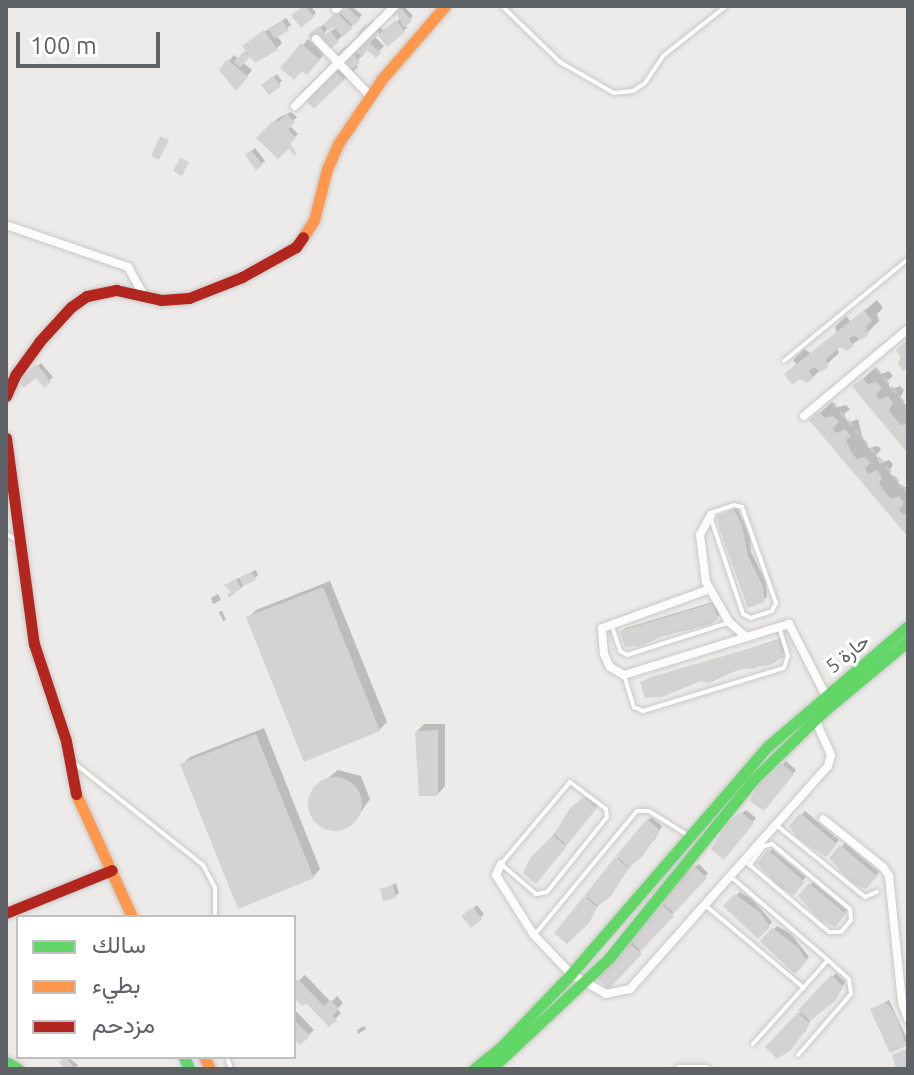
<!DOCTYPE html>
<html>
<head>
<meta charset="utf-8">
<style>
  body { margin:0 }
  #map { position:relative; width:914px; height:1075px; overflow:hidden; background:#edebe9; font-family:Ubuntu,Vazirmatn,sans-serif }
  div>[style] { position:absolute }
  .shadow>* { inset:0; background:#0003 }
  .building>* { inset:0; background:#d4d2d2 }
  .round { border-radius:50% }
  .path>* { height:2px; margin-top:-1px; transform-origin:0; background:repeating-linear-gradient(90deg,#c7cbc9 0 8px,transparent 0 12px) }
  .roads { filter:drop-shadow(0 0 2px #c8c8c8) drop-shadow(0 0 2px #c8c8c8) }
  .lane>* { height:4px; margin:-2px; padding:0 2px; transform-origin:2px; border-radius:2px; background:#fcfcfc }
  .street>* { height:8px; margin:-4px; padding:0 4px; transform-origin:4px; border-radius:4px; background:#fcfcfc }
  .fast>* { height:11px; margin:-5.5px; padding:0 5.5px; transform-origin:5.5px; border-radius:5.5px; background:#63d668 }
  .slow>* { height:11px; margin:-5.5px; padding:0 5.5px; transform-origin:5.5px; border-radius:5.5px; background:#ff974d }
  .jam>* { height:11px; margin:-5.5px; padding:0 5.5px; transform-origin:5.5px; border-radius:5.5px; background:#b3261e }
  span { translate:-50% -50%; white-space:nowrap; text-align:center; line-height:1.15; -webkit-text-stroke:6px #fff; paint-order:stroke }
  .street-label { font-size:20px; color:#5e6266 }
  .frame { position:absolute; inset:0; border:8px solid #5e6266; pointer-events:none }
  .legend { position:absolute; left:16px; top:915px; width:280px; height:144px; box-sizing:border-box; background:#fff; border:2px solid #bfc0c2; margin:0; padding:10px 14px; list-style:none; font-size:24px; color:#5e6266 }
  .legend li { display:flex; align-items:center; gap:16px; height:40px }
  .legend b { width:40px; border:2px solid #bfc0c2 }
  .scale { position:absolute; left:16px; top:32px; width:144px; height:36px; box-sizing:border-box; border:4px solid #5e6266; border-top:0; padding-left:10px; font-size:24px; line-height:28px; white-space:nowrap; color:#5e6266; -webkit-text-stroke:6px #fff; paint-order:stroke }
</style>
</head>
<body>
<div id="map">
  <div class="shadow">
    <i style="clip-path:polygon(304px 6px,311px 6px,316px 13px,301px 25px,294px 15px)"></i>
    <i style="clip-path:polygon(evenodd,351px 6px,362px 15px,312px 67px,303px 45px,308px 39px,316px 47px,316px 30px,351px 6px,333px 24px,336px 27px,326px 35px,324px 33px,333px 24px)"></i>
    <i style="clip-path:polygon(388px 6px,404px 6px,413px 16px,405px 24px,407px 28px,387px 44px,378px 32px,374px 36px,384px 46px,375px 55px,368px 48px,355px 64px,358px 67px,314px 106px,339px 55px,373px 20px,384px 31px,403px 17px)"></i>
    <i style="clip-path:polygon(286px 18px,291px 25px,277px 36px,282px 43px,277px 48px,256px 60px,251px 54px,242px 62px,252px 70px,242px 83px,221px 70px,234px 55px,239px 60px,248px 50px,250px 41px)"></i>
    <i style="clip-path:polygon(277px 74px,282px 81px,279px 84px,267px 82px)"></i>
    <i style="clip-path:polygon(291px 112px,297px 117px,289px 125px,298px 134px,295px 137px,259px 138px,278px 118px)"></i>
    <i style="clip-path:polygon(255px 148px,265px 161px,257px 167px,247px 155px)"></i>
    <i style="clip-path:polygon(877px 300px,883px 308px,877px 314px,879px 321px,867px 333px,853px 344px,837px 347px,839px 353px,813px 377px,797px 365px,793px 360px,804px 349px,812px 354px,837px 334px,835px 327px,846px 316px,851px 322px)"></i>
    <i style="clip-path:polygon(41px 363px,53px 377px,44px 385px,36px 375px,20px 380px)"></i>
    <i style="clip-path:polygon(876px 367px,881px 374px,889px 371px,893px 376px,887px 381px,891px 389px,900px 386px,904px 390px,900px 398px,908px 408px,908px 451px,855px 386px)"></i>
    <i style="clip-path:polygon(832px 402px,838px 407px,846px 405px,850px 409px,844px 414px,848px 423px,858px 419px,863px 440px,869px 448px,878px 446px,881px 450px,876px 455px,880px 463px,889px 460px,893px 464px,889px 472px,903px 488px,908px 486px,908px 534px,812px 420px)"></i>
    <i style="clip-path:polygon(737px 508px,750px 535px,751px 552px,766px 582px,767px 597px,763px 600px,720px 516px)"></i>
    <i style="clip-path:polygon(256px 570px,258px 575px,255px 578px,230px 595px,233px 591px,227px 585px,230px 582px)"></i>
    <i style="clip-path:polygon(330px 581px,387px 722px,379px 730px,249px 618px,256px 610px)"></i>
    <i style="clip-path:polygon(218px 594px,221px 600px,213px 604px,211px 598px)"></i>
    <i style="clip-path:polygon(716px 601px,720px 614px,703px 626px,626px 645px,622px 631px,626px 628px)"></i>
    <i style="clip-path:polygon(222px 611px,226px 620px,223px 621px,219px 612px)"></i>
    <i style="clip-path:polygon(783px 638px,787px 652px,754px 668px,730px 670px,708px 681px,643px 682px)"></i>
    <i style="clip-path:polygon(424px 724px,445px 724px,445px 786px,438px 794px,417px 731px)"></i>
    <i style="clip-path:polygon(264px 728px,320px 869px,313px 877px,182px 765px,190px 757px)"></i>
    <i style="clip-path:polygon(786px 761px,796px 770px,767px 806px,759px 787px)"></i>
    <i style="clip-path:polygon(338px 770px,361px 776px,370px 799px,353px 823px,337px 830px,320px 825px,311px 811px,316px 788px)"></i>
    <i style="clip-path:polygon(589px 795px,599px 804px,539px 878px,532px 859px)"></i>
    <i style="clip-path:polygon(746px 810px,756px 818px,727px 854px,734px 819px)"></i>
    <i style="clip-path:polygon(805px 811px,839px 840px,826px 854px,792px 826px)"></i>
    <i style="clip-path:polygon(651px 817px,662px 826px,655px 839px,605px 895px,583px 928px,557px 933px)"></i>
    <i style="clip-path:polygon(845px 843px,879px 872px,866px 887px,832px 858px)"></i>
    <i style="clip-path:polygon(772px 849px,806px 877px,793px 892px,759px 863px)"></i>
    <i style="clip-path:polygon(699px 864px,708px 873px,609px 987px,610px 960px,633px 941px,642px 922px,666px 902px,664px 901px,682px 876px)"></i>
    <i style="clip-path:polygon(813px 882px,847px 910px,834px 925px,800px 896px)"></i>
    <i style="clip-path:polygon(396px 883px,399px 893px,395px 896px,382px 890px)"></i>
    <i style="clip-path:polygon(740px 892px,752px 899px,772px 922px,758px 937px,726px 906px)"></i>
    <i style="clip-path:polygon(477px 905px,484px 914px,471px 925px,464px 917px)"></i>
    <i style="clip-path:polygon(777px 926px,790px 933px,809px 957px,795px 971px,763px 941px)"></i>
    <i style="clip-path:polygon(836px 973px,845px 982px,838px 995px,811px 1018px,805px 1032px,777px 1056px,768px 1047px)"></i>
    <i style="clip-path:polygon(305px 975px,331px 1002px,337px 996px,343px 1003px,337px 1009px,341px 1013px,329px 1025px,306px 1000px,294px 995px,294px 985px)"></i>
    <i style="clip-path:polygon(889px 1000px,908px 1041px,904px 1044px,873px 1009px)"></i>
    <i style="clip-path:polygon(294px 1009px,314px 1030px,300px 1043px,294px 1036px)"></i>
    <i style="clip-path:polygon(364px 1026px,366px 1029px,358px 1034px,357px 1030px)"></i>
    <i style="clip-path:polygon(68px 1057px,78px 1065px,73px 1069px,68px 1069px,62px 1062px)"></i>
  </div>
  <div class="building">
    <i style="clip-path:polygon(305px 6px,314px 17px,301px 28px,291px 15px)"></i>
    <i style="clip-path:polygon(384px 6px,399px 6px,412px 21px,404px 28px,397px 14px,394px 17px)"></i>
    <i style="clip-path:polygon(347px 7px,360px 19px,354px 26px,341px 14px)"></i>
    <i style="clip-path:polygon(336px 12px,352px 28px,343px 37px,333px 27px,329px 31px,323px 25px)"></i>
    <i style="clip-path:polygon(282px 20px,289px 30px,275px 39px,269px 30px)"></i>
    <i style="clip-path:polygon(396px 20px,405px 32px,387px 47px,378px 35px)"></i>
    <i style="clip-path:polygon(366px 24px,378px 35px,370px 43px,381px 53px,376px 58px,367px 50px,362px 57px,349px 45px,356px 37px,360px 41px,363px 38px,358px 32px)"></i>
    <i style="clip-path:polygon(319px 26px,325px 34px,330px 31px,339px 42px,322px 55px,308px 35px)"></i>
    <i style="clip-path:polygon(264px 30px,278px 50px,255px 63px,242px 46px)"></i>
    <i style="clip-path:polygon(301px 43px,320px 60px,307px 75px,302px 71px,294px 80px,280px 68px)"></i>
    <i style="clip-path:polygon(345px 46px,360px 62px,351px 71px,331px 60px)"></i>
    <i style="clip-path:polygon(244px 51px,250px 57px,240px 68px,234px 62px)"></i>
    <i style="clip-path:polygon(227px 59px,248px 77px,236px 91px,219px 70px)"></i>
    <i style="clip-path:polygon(329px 65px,344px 80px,314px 109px,299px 94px)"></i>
    <i style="clip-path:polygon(273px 76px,281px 86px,269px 95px,261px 85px)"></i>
    <i style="clip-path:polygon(287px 114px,295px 122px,288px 129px,296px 138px,290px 144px,297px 154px,294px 156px,289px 148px,278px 159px,256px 138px,272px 122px,279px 121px)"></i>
    <i style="clip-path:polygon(160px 136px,169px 140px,159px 160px,151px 156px)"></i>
    <i style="clip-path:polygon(251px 150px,263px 165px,256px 170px,245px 155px)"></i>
    <i style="clip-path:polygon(180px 158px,189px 162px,182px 176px,173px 171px)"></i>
    <i style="clip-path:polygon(864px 310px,872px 321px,866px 326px,868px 335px,861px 340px,854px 335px,849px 339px,854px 346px,847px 351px,840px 347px,826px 359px,828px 367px,821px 372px,813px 367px,809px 372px,814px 378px,807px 383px,800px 379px,792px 385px,784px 374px)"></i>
    <i style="clip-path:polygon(906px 341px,908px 367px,903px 371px,898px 364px,901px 357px,896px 350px)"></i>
    <i style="clip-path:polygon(37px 364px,51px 382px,44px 388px,36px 378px,24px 388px,18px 380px)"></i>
    <i style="clip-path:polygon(863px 378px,868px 384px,877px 382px,882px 389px,876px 394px,879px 400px,888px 396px,893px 403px,889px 411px,901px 425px,908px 423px,908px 454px,852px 386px)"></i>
    <i style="clip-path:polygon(819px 412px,825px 418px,833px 416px,839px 422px,833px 428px,836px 433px,845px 429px,851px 436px,846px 440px,851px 452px,857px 459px,865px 457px,871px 463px,865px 468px,868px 474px,877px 470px,882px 477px,879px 484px,885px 492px,891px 499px,899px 496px,904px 503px,899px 510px,904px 515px,908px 511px,908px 537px,809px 420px)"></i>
    <i style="clip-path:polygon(734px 510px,742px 524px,748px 556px,763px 586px,765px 602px,748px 608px,719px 527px,717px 516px)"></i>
    <i style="clip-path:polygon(252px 572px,256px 580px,243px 586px,239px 578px)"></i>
    <i style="clip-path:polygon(236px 579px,241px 588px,229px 598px,227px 594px,231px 592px,224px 585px)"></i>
    <i style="clip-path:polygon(323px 587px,380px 731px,304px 762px,246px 617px)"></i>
    <i style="clip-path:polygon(713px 603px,718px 619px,711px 624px,664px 635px,641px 646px,625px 647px,620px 631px)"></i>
    <i style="clip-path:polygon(779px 640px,784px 657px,770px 665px,738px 670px,709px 683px,701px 681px,662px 697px,645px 698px,640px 682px,651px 677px)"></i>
    <i style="clip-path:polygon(438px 730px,438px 796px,419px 796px,415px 731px)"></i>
    <i style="clip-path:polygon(256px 734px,314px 878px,238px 909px,180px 764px)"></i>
    <i style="clip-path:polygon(781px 763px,794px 774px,764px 811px,750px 801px,757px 786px)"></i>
    <i class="round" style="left:308px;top:777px;width:54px;height:54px"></i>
    <i style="clip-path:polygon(584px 797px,597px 808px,567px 845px,554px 834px,571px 807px)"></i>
    <i style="clip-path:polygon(741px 812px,754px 823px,724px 860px,711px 849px,728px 822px)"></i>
    <i style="clip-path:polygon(800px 813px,837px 844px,826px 857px,799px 839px,789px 826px)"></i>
    <i style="clip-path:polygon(647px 819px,660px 830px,642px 857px,629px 867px,616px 856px)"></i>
    <i style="clip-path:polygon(553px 836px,567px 846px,536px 884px,523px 873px,530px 858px)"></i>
    <i style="clip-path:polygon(840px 845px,877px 876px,866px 889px,851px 882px,829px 858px)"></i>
    <i style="clip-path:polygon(768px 850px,805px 882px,794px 895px,779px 887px,757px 863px)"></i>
    <i style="clip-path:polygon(615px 857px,629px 868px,611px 896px,598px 906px,585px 895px)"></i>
    <i style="clip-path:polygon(694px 866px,707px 878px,674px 913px,661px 901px)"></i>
    <i style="clip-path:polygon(809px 883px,846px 914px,835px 927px,820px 920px,798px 896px)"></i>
    <i style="clip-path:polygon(393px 885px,396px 898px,383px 901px,380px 889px)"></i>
    <i style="clip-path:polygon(735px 894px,761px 913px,770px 927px,758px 939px,723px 906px)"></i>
    <i style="clip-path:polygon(584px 896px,597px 907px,590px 922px,567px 944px,554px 933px)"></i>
    <i style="clip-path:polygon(662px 904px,674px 916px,641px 951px,629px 939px)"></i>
    <i style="clip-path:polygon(473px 907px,482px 919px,471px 928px,461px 916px)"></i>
    <i style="clip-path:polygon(772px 928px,798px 947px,807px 961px,795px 974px,760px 941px)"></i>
    <i style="clip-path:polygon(629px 943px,642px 954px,609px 989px,596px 978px)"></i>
    <i style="clip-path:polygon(831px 975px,843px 986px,835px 1001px,810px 1021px,798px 1010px)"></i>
    <i style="clip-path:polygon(298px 979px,324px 1006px,330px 1000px,339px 1009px,333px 1016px,337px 1020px,329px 1027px,306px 1003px,302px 1006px,294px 998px,294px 983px)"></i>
    <i style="clip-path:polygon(886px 1002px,896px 1015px,906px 1046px,890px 1053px,870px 1009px)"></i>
    <i style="clip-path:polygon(798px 1012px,810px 1024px,791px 1050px,777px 1059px,765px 1047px)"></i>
    <i style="clip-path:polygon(294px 1020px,310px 1036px,300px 1045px,294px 1039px)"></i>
    <i style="clip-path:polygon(908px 1048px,908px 1069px,896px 1069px,892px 1055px)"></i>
    <i style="clip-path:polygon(66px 1057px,75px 1069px,65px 1069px,59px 1062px)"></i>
  </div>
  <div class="path">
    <i style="left:876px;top:368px;width:50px;rotate:50.6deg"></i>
    <i style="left:832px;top:402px;width:119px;rotate:50.1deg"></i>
  </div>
  <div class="roads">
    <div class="lane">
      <i style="left:502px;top:6px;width:81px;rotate:44deg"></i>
      <i style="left:560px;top:62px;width:62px;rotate:29.9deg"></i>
      <i style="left:614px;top:93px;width:19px;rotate:-6deg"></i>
      <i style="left:633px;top:91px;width:14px;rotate:-34deg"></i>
      <i style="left:645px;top:83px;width:32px;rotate:-56deg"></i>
      <i style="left:663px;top:56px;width:80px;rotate:-38.4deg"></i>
      <i style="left:784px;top:361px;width:161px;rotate:-39.4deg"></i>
      <i style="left:734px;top:505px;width:8px;rotate:14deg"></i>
      <i style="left:742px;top:507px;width:102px;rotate:70.5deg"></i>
      <i style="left:776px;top:603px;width:9px;rotate:117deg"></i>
      <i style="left:772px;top:611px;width:22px;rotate:162deg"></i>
      <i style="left:751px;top:618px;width:9px;rotate:-153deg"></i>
      <i style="left:743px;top:614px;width:100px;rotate:-108.6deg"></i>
      <i style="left:711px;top:519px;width:8px;rotate:-67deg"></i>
      <i style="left:714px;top:512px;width:21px;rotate:-19deg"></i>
      <i style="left:6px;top:534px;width:15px;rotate:28deg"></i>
      <i style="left:612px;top:626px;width:26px;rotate:72deg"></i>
      <i style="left:620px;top:651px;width:8px;rotate:30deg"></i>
      <i style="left:627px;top:655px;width:105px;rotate:-17.7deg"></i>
      <i style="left:624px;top:675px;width:34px;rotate:73deg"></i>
      <i style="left:634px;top:707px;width:10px;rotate:24deg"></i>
      <i style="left:643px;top:711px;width:147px;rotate:-17deg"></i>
      <i style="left:784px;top:668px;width:13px;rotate:-72deg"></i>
      <i style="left:788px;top:656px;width:30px;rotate:-107deg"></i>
      <i style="left:73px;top:762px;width:166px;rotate:38.4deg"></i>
      <i style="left:203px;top:865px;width:26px;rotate:62deg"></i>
      <i style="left:215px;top:888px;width:29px;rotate:90deg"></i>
      <i style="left:570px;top:782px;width:45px;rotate:36.9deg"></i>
      <i style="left:606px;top:809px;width:8px;rotate:83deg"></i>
      <i style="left:607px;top:817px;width:96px;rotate:128.7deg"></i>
      <i style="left:547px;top:892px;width:11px;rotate:170deg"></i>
      <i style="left:536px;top:894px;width:46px;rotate:-139.4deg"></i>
      <i style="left:501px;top:864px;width:107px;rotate:-49.9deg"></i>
      <i style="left:775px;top:824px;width:116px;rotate:39deg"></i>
      <i style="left:865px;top:897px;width:13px;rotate:-23deg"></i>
      <i style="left:745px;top:861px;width:110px;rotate:40.2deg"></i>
      <i style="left:829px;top:932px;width:12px"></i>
      <i style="left:841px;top:932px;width:16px;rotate:-50deg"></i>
      <i style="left:851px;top:920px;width:11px;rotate:-95deg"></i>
      <i style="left:850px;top:909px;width:102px;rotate:-140.2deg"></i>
      <i style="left:772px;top:844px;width:8px;rotate:166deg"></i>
      <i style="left:764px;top:846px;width:24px;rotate:128deg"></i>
      <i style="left:730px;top:876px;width:129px;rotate:40.6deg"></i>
      <i style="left:828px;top:960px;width:113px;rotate:131.8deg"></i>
      <i style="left:705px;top:905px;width:129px;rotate:40deg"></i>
      <i style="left:536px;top:933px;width:158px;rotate:-50.4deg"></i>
      <i style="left:637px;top:811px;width:12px"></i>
      <i style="left:649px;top:811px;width:47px;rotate:32deg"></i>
      <i style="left:798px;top:1055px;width:81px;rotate:-49deg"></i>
      <i style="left:851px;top:994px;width:15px;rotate:-98deg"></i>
      <i style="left:849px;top:979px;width:28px;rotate:-138deg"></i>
      <i style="left:227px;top:1057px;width:13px;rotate:72deg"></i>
    </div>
    <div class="street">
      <i style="left:336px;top:9px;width:4px;rotate:-45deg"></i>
      <i style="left:316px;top:39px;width:79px;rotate:46.5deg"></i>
      <i style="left:295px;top:106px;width:141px;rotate:-45deg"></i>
      <i style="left:6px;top:225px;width:129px;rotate:19deg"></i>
      <i style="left:128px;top:267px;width:33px;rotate:61deg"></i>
      <i style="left:804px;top:416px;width:136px;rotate:-39.9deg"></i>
      <i style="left:711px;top:515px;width:23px;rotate:119deg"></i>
      <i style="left:700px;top:535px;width:47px;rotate:82.7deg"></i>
      <i style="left:706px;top:582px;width:46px;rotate:60.1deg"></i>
      <i style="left:729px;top:622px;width:21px;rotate:41deg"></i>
      <i style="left:710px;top:589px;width:115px;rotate:160.1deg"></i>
      <i style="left:602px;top:628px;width:26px;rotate:86deg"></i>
      <i style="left:604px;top:654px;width:14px;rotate:65deg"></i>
      <i style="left:610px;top:667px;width:16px;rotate:30deg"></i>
      <i style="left:624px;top:675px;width:173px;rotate:-17.2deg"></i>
      <i style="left:789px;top:624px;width:79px;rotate:62.8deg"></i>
      <i style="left:823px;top:819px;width:77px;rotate:38.7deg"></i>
      <i style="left:883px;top:867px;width:11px;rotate:56deg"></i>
      <i style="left:889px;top:876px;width:127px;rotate:84.1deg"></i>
      <i style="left:902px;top:1002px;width:18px;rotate:71deg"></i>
      <i style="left:501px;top:864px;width:12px;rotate:114deg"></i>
      <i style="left:496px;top:875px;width:71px;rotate:57.7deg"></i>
      <i style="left:534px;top:935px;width:54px;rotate:46.5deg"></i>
      <i style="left:571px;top:974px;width:40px;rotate:29.7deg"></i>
      <i style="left:606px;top:994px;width:25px;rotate:-12deg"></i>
      <i style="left:630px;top:989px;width:298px;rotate:-48.4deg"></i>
      <i style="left:828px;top:766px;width:11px;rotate:-75deg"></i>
      <i style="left:831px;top:755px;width:44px;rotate:-114.2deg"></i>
      <i style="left:679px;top:1069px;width:27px"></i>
    </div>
    <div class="fast">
      <i style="left:184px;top:1057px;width:13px;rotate:67deg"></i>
      <i style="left:6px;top:1062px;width:14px;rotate:30deg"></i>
      <i style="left:474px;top:1069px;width:36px;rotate:-39deg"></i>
      <i style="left:502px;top:1046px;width:100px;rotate:-46.2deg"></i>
      <i style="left:571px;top:974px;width:301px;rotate:-49.2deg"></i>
      <i style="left:768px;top:746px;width:184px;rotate:-40.6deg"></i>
      <i style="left:491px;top:1069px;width:162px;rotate:-43.2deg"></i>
      <i style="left:609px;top:958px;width:229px;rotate:-51deg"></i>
      <i style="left:753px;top:780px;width:99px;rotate:-44.2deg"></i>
      <i style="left:824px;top:711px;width:109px;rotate:-39.8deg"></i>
    </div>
    <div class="slow">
      <i style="left:303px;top:237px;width:20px;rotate:-57deg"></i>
      <i style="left:314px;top:220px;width:53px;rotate:-75.7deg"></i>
      <i style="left:327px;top:169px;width:27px;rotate:-66deg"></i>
      <i style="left:338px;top:144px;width:78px;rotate:-55.9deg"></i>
      <i style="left:382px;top:79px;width:96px;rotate:-49.2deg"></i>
      <i style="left:76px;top:794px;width:135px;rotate:65.5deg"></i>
      <i style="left:204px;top:1057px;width:13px;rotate:63deg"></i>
    </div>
    <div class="jam">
      <i style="left:6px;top:396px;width:24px;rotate:-66deg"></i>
      <i style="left:16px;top:374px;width:39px;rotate:-54deg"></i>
      <i style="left:39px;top:342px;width:47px;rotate:-47.6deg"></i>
      <i style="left:71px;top:307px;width:19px;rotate:-35deg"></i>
      <i style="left:87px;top:296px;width:30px;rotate:-12deg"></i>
      <i style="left:116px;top:290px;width:46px;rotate:12.5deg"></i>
      <i style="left:161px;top:300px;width:28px;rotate:-4deg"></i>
      <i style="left:189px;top:298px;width:57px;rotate:-21.6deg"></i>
      <i style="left:242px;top:277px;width:62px;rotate:-29.1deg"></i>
      <i style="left:296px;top:247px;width:12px;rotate:-55deg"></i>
      <i style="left:6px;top:438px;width:208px;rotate:82.3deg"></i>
      <i style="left:34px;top:644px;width:102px;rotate:71.7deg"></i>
      <i style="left:66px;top:741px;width:54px;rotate:79.3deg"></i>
      <i style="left:6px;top:913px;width:114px;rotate:-22.1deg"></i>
    </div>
  </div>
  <div class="street-label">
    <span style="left:847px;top:653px;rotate:-39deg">حارة 5</span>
  </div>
  <div class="frame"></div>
  <ul class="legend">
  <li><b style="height:10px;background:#63d668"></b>سالك</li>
  <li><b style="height:10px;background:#ff974d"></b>بطيء</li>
  <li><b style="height:10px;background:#b3261e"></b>مزدحم</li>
  </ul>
  <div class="scale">100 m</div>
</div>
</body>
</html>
